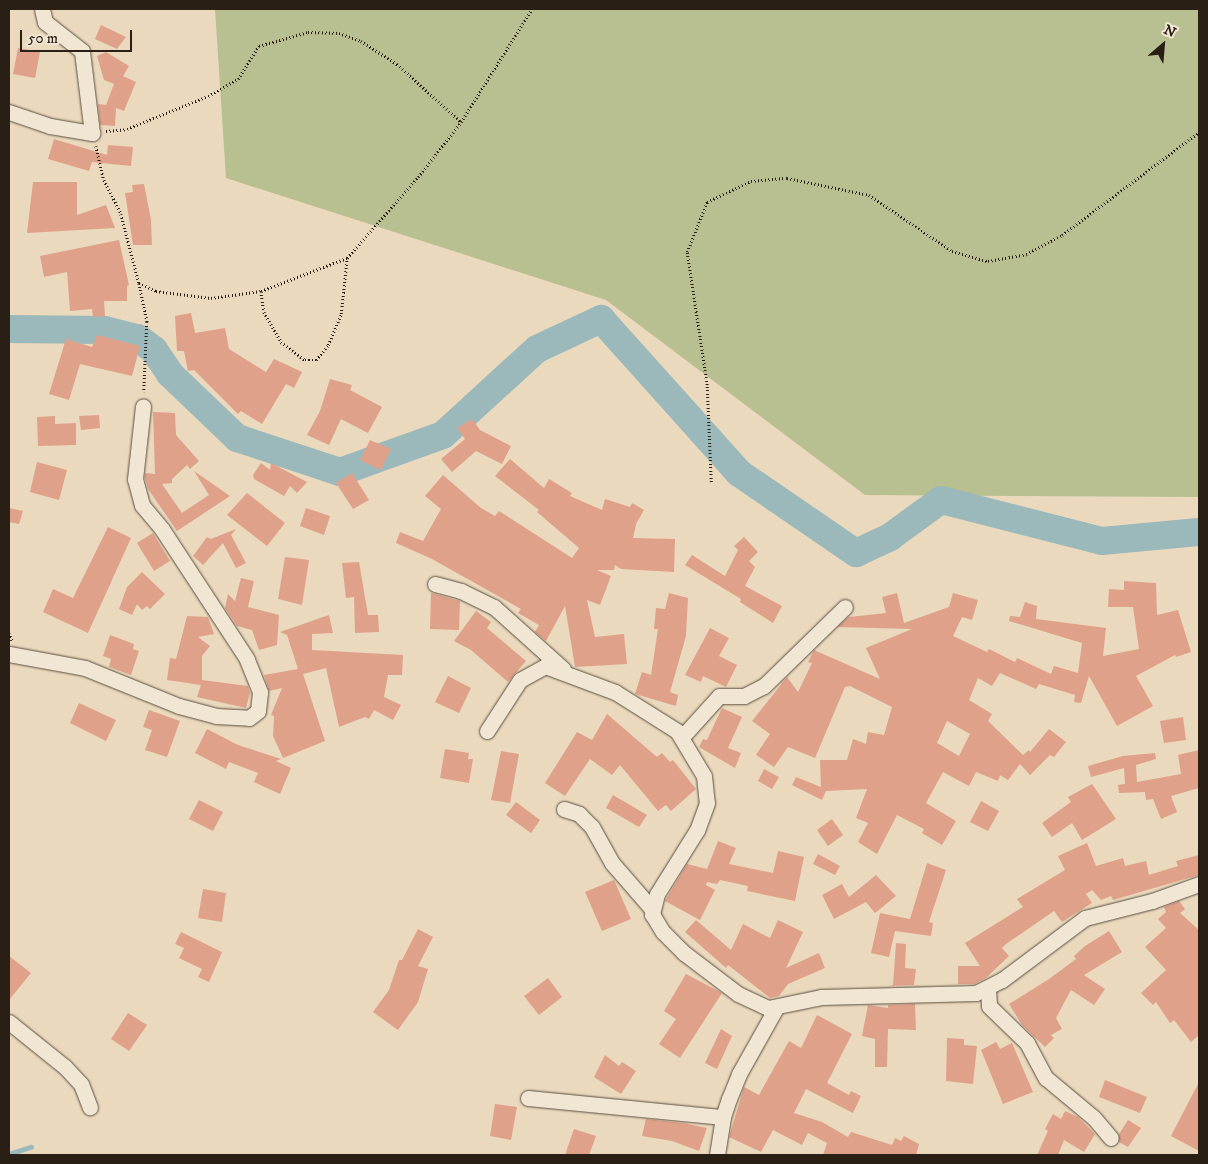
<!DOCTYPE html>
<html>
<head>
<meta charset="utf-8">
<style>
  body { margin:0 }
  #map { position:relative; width:1208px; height:1164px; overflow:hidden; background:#ead9bd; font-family:"IM FELL DW Pica",serif }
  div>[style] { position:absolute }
  .green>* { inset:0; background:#b8bf90 }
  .stream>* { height:4.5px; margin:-2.25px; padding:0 2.25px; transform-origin:2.25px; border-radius:2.25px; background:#9bb8bb }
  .river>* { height:28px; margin:-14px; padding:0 14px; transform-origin:14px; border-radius:14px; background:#9bb8bb }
  .building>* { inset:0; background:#e0a18a }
  .path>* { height:2.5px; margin-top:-1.25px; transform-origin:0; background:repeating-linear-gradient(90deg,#2a1f15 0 1px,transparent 0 3.5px) }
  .roads { filter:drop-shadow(0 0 1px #5a4e3f) drop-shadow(0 0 1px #5a4e3f) }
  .minor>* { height:15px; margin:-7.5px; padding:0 7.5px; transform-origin:7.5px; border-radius:7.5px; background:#f1e6d4 }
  span { translate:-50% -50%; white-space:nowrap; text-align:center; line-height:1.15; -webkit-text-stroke:4px #f1e6d4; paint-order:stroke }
  .frame { position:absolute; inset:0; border:10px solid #2a1f15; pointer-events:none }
  .north { position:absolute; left:1138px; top:20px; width:50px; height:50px; -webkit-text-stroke:4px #f1e6d4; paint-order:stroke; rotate:27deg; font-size:14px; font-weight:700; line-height:20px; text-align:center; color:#2a1f15 }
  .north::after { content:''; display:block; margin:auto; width:18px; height:22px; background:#2a1f15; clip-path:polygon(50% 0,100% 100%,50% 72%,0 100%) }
  .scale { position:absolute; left:20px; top:30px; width:112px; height:22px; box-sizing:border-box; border:2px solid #2a1f15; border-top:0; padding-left:6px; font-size:15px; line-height:18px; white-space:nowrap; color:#2a1f15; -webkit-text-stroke:4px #f1e6d4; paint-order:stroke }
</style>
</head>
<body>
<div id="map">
  <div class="green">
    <i style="clip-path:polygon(215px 9px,1199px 9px,1199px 497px,865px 495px,606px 300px,226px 178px)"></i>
  </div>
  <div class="stream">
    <i style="left:9px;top:1154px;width:23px;rotate:-18deg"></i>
  </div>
  <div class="river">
    <i style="left:9px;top:329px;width:96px;rotate:0.6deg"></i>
    <i style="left:105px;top:330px;width:34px;rotate:14deg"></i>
    <i style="left:138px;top:338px;width:20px;rotate:37deg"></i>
    <i style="left:154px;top:350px;width:29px;rotate:56deg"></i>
    <i style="left:170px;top:374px;width:93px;rotate:43.7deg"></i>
    <i style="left:237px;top:438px;width:108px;rotate:18.3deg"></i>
    <i style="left:340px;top:472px;width:109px;rotate:-19.8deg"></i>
    <i style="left:443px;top:435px;width:127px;rotate:-42.5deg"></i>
    <i style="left:537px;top:349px;width:71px;rotate:-25.1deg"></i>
    <i style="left:601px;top:319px;width:207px;rotate:48.1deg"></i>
    <i style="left:739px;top:473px;width:142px;rotate:34.4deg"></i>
    <i style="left:856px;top:553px;width:38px;rotate:-25deg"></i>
    <i style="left:890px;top:537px;width:63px;rotate:-36deg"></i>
    <i style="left:941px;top:500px;width:166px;rotate:14.3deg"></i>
    <i style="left:1102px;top:541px;width:97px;rotate:-5.3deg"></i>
  </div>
  <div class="building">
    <i style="clip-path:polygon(101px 25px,126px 37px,117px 49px,95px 39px)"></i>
    <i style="clip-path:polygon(18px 48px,40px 52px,35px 78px,13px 74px)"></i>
    <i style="clip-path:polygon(106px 52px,129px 66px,123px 76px,136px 82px,124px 111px,116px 108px,115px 126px,100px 125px,98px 104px,106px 105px,114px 84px,104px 80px,97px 56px)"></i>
    <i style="clip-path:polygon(54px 139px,107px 155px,108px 145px,133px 147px,131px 166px,92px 162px,89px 171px,48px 159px)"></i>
    <i style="clip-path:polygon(33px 182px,77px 182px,77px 215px,106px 205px,115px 228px,27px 233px)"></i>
    <i style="clip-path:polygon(144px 184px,151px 220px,152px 245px,133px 245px,125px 193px,133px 192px,132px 185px)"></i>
    <i style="clip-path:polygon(119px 240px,129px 285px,127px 286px,127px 301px,104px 301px,105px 316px,93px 317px,92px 309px,70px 311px,67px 272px,44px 277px,40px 256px)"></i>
    <i style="clip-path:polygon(191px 313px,195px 333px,225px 328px,229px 349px,266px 372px,274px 359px,302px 372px,294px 388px,286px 384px,262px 424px,241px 411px,238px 414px,194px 370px,188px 371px,184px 351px,177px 351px,175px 316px)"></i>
    <i style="clip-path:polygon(97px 335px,140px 346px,132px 376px,80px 364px,69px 400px,49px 394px,66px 339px,92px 347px)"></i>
    <i style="clip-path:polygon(330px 379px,352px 385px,350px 390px,382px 407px,368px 433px,341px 419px,329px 445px,307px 435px,320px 411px)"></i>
    <i style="clip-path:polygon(153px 412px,175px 413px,176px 435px,199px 461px,190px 469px,187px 465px,172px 479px,172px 483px,162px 484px,182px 513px,209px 495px,194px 471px,230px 496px,177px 531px,148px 489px,145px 478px,145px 473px,155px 474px)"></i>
    <i style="clip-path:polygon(99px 415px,100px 428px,81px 430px,79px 416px)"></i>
    <i style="clip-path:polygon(55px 416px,55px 424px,76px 423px,76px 445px,38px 446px,37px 417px)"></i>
    <i style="clip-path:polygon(472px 419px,480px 430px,511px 446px,502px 464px,476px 451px,452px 472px,441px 459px,465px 439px,457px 428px)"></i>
    <i style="clip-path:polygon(370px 440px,391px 449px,381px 470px,360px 460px)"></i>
    <i style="clip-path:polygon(510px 459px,544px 488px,549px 479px,572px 493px,570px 496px,602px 510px,605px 499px,630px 507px,632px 503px,644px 510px,636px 524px,633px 538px,675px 539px,674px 572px,621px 569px,615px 565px,614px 570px,597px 570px,611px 576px,600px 605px,587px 600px,595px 637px,624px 634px,627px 664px,575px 667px,565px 606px,546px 641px,535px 632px,539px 625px,518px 613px,521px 609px,432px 559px,396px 543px,400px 532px,423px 541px,441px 509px,425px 496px,443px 475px,481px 508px,495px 516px,499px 511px,572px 558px,579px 548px,537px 512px,539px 510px,495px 476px)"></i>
    <i style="clip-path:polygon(37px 462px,67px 470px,59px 500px,30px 492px)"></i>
    <i style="clip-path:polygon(261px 463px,270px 470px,271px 463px,307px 482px,297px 493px,290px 486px,284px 496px,254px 479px,253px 475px)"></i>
    <i style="clip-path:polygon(352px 473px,369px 500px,353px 509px,336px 483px)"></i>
    <i style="clip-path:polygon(247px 493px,285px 523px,267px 546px,227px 515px)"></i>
    <i style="clip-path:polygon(9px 508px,23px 511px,19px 524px,9px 522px)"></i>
    <i style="clip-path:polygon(306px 508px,330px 516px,324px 535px,300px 526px)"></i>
    <i style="clip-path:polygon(108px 527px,131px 538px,88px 633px,43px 612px,53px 589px,73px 598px)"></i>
    <i style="clip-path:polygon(236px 529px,231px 535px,246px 563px,236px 568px,223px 543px,203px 565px,193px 556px,207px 537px,211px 539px)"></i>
    <i style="clip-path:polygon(153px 533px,170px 561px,154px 571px,137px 543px)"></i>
    <i style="clip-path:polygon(744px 537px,758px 552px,749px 561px,755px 567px,745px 586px,782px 606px,773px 623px,740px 602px,741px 599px,685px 565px,692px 555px,725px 576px,738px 550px,734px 546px)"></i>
    <i style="clip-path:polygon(285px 557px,309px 560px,302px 605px,278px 599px)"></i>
    <i style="clip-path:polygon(359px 562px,368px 615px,378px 615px,379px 632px,355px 633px,354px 597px,346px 598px,342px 563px)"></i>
    <i style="clip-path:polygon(142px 572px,165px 594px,150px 609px,147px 606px,142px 610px,137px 604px,132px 615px,119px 609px,127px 587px)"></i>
    <i style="clip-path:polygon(241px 578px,254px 581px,248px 607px,279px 615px,277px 645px,259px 650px,252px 630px,237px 626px,225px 608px,228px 594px,235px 601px)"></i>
    <i style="clip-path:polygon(evenodd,1124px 581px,1156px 583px,1157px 615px,1178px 610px,1191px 652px,1176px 657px,1175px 655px,1136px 676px,1153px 706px,1117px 726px,1089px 676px,1081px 703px,1074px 702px,1075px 695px,1039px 684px,1036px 689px,1000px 673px,992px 686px,978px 678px,969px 700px,992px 714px,988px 721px,1023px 755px,1029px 750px,1030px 752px,1049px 729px,1066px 742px,1054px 757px,1050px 755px,1030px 775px,1020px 764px,1008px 780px,1000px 775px,998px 781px,976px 772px,969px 786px,943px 772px,926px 803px,956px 821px,942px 845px,922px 833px,924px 829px,897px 815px,877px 854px,858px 842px,868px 823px,856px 818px,867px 789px,826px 791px,822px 800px,792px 785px,796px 777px,821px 787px,820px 760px,847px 760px,853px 739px,866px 744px,868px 732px,884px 735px,892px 707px,850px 686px,845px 687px,815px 758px,788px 747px,774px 767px,756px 755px,770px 734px,752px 721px,787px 677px,798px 692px,812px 663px,808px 662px,814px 650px,880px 679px,866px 648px,912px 629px,837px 627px,849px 617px,886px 613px,882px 597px,897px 593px,904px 623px,949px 607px,953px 593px,978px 600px,972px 620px,962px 617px,953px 636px,987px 652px,989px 649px,1015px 662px,1017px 658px,1051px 674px,1054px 666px,1078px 673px,1082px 643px,1009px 621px,1010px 616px,1020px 617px,1025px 602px,1037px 606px,1036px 619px,1106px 628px,1103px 656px,1139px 649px,1133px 607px,1108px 607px,1109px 589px,1124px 590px,1124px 581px,947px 721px,970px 734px,959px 756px,937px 743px,947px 721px)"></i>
    <i style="clip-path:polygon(431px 593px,460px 601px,459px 630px,430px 629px)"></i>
    <i style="clip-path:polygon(669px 593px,688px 598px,686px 636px,670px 692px,678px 695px,676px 706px,635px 694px,642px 672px,651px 675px,658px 629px,654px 629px,656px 608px,665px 609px)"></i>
    <i style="clip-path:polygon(476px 611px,491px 622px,487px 628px,526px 661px,508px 682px,471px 650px,454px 641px)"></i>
    <i style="clip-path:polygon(329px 615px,333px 633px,312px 634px,312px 650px,403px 655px,402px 675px,388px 675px,384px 697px,401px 705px,393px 720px,374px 710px,369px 719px,365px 717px,339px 727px,326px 668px,303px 674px,325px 741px,283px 758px,273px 736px,274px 716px,271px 715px,282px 688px,269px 691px,264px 675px,298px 669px,287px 635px,280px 632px)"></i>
    <i style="clip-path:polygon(187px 616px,208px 617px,214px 634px,198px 637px,210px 646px,202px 656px,202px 680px,248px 686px,250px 693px,246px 708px,197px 697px,201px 685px,167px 680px,170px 658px,176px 659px)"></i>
    <i style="clip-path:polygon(710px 628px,729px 638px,719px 656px,737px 665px,726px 687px,703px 676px,701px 682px,685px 675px)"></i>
    <i style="clip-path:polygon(110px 635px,134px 644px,133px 649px,139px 651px,131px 675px,109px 667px,111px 659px,103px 656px)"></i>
    <i style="clip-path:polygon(448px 676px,471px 688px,459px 713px,435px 702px)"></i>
    <i style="clip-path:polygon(79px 703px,116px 720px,106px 741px,70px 723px)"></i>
    <i style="clip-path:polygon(722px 708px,742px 717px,728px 748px,741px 753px,735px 768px,699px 747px,703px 739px,707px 740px)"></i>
    <i style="clip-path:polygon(149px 710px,180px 721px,167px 757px,145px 750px,152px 730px,143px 727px)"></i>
    <i style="clip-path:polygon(607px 714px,657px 757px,662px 753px,670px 762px,673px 760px,696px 789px,671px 811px,666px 805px,658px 811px,620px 765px,612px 775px,590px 759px,565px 796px,545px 783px,577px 732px,592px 740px)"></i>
    <i style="clip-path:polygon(1183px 717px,1186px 740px,1164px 743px,1160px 721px)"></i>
    <i style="clip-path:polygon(207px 729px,238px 745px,281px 759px,276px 761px,291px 768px,280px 794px,254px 782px,258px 773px,229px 762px,226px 769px,195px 753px)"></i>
    <i style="clip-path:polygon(445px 749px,469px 753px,468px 759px,473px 759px,469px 783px,440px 778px)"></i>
    <i style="clip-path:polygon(1199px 750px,1199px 788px,1171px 796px,1177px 812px,1161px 819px,1153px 799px,1146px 800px,1145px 792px,1119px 793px,1118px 785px,1125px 784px,1124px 768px,1091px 777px,1088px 766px,1123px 756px,1155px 753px,1156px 759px,1136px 765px,1137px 782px,1181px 774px,1178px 755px)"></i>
    <i style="clip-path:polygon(501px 751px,519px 754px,510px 803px,491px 800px)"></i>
    <i style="clip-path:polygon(764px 769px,779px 777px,772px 789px,758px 781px)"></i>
    <i style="clip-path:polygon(1092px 784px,1116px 819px,1082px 840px,1072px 823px,1052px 837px,1042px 823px,1071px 802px,1068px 797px)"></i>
    <i style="clip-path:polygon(613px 795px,647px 815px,639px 827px,606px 808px)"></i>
    <i style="clip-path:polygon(199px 800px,223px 812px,213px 831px,189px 819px)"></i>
    <i style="clip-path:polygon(981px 801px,999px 811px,988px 831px,970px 822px)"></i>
    <i style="clip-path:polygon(516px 802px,540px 820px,531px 833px,506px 815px)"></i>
    <i style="clip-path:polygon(832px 819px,843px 835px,828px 846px,817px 830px)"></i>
    <i style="clip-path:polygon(718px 841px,736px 848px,729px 864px,773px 873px,778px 851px,804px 857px,795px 901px,747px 891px,748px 886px,720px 880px,717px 884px,707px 882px,706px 885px,715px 890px,700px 920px,665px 901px,687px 864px,707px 869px)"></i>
    <i style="clip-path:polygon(1087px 843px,1096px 866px,1123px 858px,1125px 866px,1146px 861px,1149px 875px,1178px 866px,1176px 861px,1199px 855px,1199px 875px,1113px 900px,1111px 896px,1101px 900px,1092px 890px,1086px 894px,1092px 903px,1062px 922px,1054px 911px,1006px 944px,1002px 948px,1009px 956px,986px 978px,974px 984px,958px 984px,958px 966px,980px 966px,965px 943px,1023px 907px,1017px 899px,1065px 870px,1058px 856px)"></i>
    <i style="clip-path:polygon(818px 854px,840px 866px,835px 875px,813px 864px)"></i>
    <i style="clip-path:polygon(927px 863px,946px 870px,929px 922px,933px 923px,931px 936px,895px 931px,889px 957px,871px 953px,880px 913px,910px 919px)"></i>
    <i style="clip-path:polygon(876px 875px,896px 896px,875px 913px,866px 902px,834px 919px,822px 895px,842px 884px,849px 897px)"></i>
    <i style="clip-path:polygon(614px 880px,631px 919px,602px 931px,585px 892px)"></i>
    <i style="clip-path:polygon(203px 889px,226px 893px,222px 922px,198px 918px)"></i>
    <i style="clip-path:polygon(1179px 901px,1185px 909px,1180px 913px,1199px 930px,1199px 1035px,1191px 1042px,1174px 1020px,1170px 1023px,1156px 1002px,1153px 1005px,1141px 993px,1166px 970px,1145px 947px,1166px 928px,1158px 919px,1166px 912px,1164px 907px)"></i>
    <i style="clip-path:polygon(696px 920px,731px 950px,743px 924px,770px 938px,778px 920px,803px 932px,786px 968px,819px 953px,825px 968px,788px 984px,779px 996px,770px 998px,728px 965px,726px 968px,685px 932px)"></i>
    <i style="clip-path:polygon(418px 929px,433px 937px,418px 966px,428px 969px,418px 1002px,398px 1030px,373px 1012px,389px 990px,399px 960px,402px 960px)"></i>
    <i style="clip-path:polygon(1109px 931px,1122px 952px,1084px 975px,1105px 989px,1094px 1005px,1071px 990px,1056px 1018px,1062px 1029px,1051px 1035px,1054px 1038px,1045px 1047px,1022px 1025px,1009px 1004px,1049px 979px,1076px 959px,1074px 956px,1085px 946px)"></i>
    <i style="clip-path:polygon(181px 932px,222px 952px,209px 982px,198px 977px,202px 969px,179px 958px,184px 948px,175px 944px)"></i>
    <i style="clip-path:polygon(896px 943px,906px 944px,905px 968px,916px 969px,914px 985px,889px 986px,893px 985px)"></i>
    <i style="clip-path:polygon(9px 956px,31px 973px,9px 1000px)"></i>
    <i style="clip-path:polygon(686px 974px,722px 993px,680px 1058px,659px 1044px,676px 1019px,664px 1011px)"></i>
    <i style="clip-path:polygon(548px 978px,562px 997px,539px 1015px,524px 996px)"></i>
    <i style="clip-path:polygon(915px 1004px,916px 1030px,888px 1029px,887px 1067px,875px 1067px,875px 1039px,862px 1036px,868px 1005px,888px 1008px,888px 1005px)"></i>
    <i style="clip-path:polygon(128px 1013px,147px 1025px,129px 1051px,111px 1039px)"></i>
    <i style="clip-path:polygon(817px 1015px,852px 1034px,827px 1083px,849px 1095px,851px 1091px,861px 1096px,853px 1113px,806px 1089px,794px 1113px,822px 1122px,848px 1137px,851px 1132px,892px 1145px,895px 1138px,901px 1141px,904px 1136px,919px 1144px,916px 1155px,823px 1155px,827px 1143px,808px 1133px,802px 1145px,773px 1130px,761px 1152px,729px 1137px,744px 1087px,759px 1095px,789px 1041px,801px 1048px)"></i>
    <i style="clip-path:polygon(721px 1029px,732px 1036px,717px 1069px,705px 1063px)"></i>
    <i style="clip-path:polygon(947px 1038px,964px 1039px,964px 1045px,977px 1046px,973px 1084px,946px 1081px)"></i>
    <i style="clip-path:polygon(996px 1042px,1000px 1049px,1012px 1043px,1033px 1092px,1003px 1104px,981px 1050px)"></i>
    <i style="clip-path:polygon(605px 1055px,619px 1066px,622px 1062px,636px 1071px,621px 1094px,594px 1077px)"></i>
    <i style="clip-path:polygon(1105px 1080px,1147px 1097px,1140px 1113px,1099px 1097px)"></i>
    <i style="clip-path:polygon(1199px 1082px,1199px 1151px,1171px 1136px)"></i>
    <i style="clip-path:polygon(495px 1104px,517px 1107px,511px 1140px,490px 1136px)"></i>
    <i style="clip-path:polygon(1065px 1111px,1078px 1117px,1095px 1134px,1084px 1152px,1064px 1140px,1058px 1155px,1037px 1155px,1048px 1131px,1045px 1129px,1053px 1114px,1061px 1119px)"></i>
    <i style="clip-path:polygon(646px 1119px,683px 1123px,707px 1128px,699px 1151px,672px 1141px,642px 1136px)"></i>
    <i style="clip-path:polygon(1128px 1120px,1141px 1128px,1128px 1147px,1119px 1142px,1119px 1134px)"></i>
    <i style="clip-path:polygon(574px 1129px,596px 1136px,589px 1155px,565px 1155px)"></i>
  </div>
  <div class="path">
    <i style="left:106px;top:131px;width:21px;rotate:-5deg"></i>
    <i style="left:127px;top:129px;width:87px;rotate:-22.2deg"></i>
    <i style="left:208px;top:96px;width:34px;rotate:-30deg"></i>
    <i style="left:238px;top:79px;width:39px;rotate:-58deg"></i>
    <i style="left:259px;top:46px;width:51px;rotate:-15.9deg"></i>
    <i style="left:308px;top:32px;width:31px;rotate:2deg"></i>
    <i style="left:339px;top:33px;width:23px;rotate:20deg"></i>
    <i style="left:361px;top:41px;width:43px;rotate:32.6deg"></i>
    <i style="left:397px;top:64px;width:86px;rotate:42.2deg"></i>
    <i style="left:96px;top:146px;width:35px;rotate:77deg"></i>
    <i style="left:104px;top:180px;width:38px;rotate:63deg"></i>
    <i style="left:121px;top:214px;width:71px;rotate:75.4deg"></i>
    <i style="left:139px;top:283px;width:40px;rotate:78deg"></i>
    <i style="left:147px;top:322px;width:70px;rotate:92.5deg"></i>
    <i style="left:139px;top:283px;width:19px;rotate:25deg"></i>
    <i style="left:156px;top:291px;width:55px;rotate:7.3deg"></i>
    <i style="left:211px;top:298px;width:50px;rotate:-8deg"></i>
    <i style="left:261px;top:291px;width:92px;rotate:-21deg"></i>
    <i style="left:347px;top:258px;width:108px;rotate:-48.8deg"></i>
    <i style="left:418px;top:177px;width:70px;rotate:-52deg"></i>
    <i style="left:461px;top:122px;width:133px;rotate:-57.9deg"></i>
    <i style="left:261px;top:291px;width:21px;rotate:82deg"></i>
    <i style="left:264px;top:312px;width:34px;rotate:60deg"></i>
    <i style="left:281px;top:342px;width:30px;rotate:37deg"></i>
    <i style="left:305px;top:360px;width:11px"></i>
    <i style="left:316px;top:360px;width:19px;rotate:-51deg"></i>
    <i style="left:328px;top:345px;width:34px;rotate:-67deg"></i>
    <i style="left:341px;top:314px;width:56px;rotate:-83.9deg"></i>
    <i style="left:711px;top:482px;width:97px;rotate:-92.4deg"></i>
    <i style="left:707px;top:385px;width:134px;rotate:-98.6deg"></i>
    <i style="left:687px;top:252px;width:54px;rotate:-68.2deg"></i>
    <i style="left:707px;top:202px;width:49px;rotate:-25.5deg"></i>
    <i style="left:751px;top:181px;width:36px;rotate:-5deg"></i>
    <i style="left:787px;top:178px;width:84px;rotate:11.7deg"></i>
    <i style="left:869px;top:195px;width:100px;rotate:34deg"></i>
    <i style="left:952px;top:251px;width:37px;rotate:16deg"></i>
    <i style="left:988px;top:261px;width:39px;rotate:-10deg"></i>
    <i style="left:1026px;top:254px;width:41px;rotate:-27.8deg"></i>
    <i style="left:1062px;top:235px;width:171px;rotate:-36.9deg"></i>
    <i style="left:9px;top:633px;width:8px;rotate:67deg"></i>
  </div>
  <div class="roads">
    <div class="minor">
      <i style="left:9px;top:112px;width:43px;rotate:18.9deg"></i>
      <i style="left:50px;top:126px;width:43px;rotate:9.5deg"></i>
      <i style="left:92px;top:133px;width:83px;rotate:-97deg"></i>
      <i style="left:82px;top:51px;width:47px;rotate:-141.9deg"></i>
      <i style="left:45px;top:22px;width:13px;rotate:-103deg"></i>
      <i style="left:435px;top:584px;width:27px;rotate:15deg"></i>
      <i style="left:461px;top:591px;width:37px;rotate:26deg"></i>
      <i style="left:494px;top:607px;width:93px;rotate:41.9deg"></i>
      <i style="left:9px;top:654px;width:77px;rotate:10.4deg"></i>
      <i style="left:85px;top:668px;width:101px;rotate:22deg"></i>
      <i style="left:179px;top:706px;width:38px;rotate:15deg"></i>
      <i style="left:216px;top:716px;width:33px;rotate:3deg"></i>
      <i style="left:249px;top:718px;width:11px;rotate:-38deg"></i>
      <i style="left:258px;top:711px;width:19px;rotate:-84deg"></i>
      <i style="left:260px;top:692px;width:35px;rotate:-112deg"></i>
      <i style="left:247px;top:659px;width:155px;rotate:-123.2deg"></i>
      <i style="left:162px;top:529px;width:31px;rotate:-130deg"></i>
      <i style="left:142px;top:505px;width:27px;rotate:-105deg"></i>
      <i style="left:135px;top:479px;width:73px;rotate:-83.7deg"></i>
      <i style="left:487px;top:731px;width:61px;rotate:-57.1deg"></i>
      <i style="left:520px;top:680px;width:29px;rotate:-29deg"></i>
      <i style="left:545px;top:666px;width:75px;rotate:20.4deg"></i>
      <i style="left:615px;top:692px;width:73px;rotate:32.2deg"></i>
      <i style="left:677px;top:731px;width:52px;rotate:59deg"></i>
      <i style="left:704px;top:776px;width:27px;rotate:84deg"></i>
      <i style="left:707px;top:803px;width:29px;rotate:110deg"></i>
      <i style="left:697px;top:830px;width:75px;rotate:122deg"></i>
      <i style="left:657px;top:894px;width:21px;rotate:104deg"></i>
      <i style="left:652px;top:914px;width:21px;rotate:59deg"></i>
      <i style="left:663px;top:932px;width:30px;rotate:45deg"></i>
      <i style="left:684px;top:953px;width:68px;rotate:37.2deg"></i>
      <i style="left:738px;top:994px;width:33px;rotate:25deg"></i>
      <i style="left:768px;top:1008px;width:54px;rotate:-11.7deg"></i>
      <i style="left:821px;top:997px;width:155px;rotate:-1.5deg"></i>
      <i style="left:976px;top:993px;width:29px;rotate:-27deg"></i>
      <i style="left:1002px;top:980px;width:104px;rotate:-36.8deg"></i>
      <i style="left:1085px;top:918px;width:69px;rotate:-14.2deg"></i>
      <i style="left:1152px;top:901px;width:50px;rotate:-19.9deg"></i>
      <i style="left:682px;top:737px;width:55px;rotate:-47.9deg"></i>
      <i style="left:719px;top:696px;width:25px"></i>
      <i style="left:744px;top:696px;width:22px;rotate:-27deg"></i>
      <i style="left:764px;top:686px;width:113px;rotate:-44.3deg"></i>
      <i style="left:564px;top:809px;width:16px;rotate:18deg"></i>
      <i style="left:579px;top:814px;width:18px;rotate:45deg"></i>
      <i style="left:592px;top:827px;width:41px;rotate:60.9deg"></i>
      <i style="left:612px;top:863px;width:61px;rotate:49deg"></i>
      <i style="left:988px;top:990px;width:16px;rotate:86deg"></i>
      <i style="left:989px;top:1006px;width:53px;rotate:44.2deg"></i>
      <i style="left:1027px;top:1043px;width:40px;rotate:62deg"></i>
      <i style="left:1046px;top:1078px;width:62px;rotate:39.8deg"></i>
      <i style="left:1094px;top:1118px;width:26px;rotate:50deg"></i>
      <i style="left:9px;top:1022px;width:72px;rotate:38.8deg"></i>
      <i style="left:65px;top:1067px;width:23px;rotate:47deg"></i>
      <i style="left:81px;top:1084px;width:25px;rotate:69deg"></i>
      <i style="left:528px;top:1098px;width:196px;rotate:5.6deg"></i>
      <i style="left:717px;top:1155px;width:38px;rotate:-81deg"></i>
      <i style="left:723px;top:1117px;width:19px;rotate:-72deg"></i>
      <i style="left:729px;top:1099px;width:27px;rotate:-68deg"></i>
      <i style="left:739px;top:1074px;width:76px;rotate:-60.7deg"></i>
    </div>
  </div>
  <div class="frame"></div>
  <div class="north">N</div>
  <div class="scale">50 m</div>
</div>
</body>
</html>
